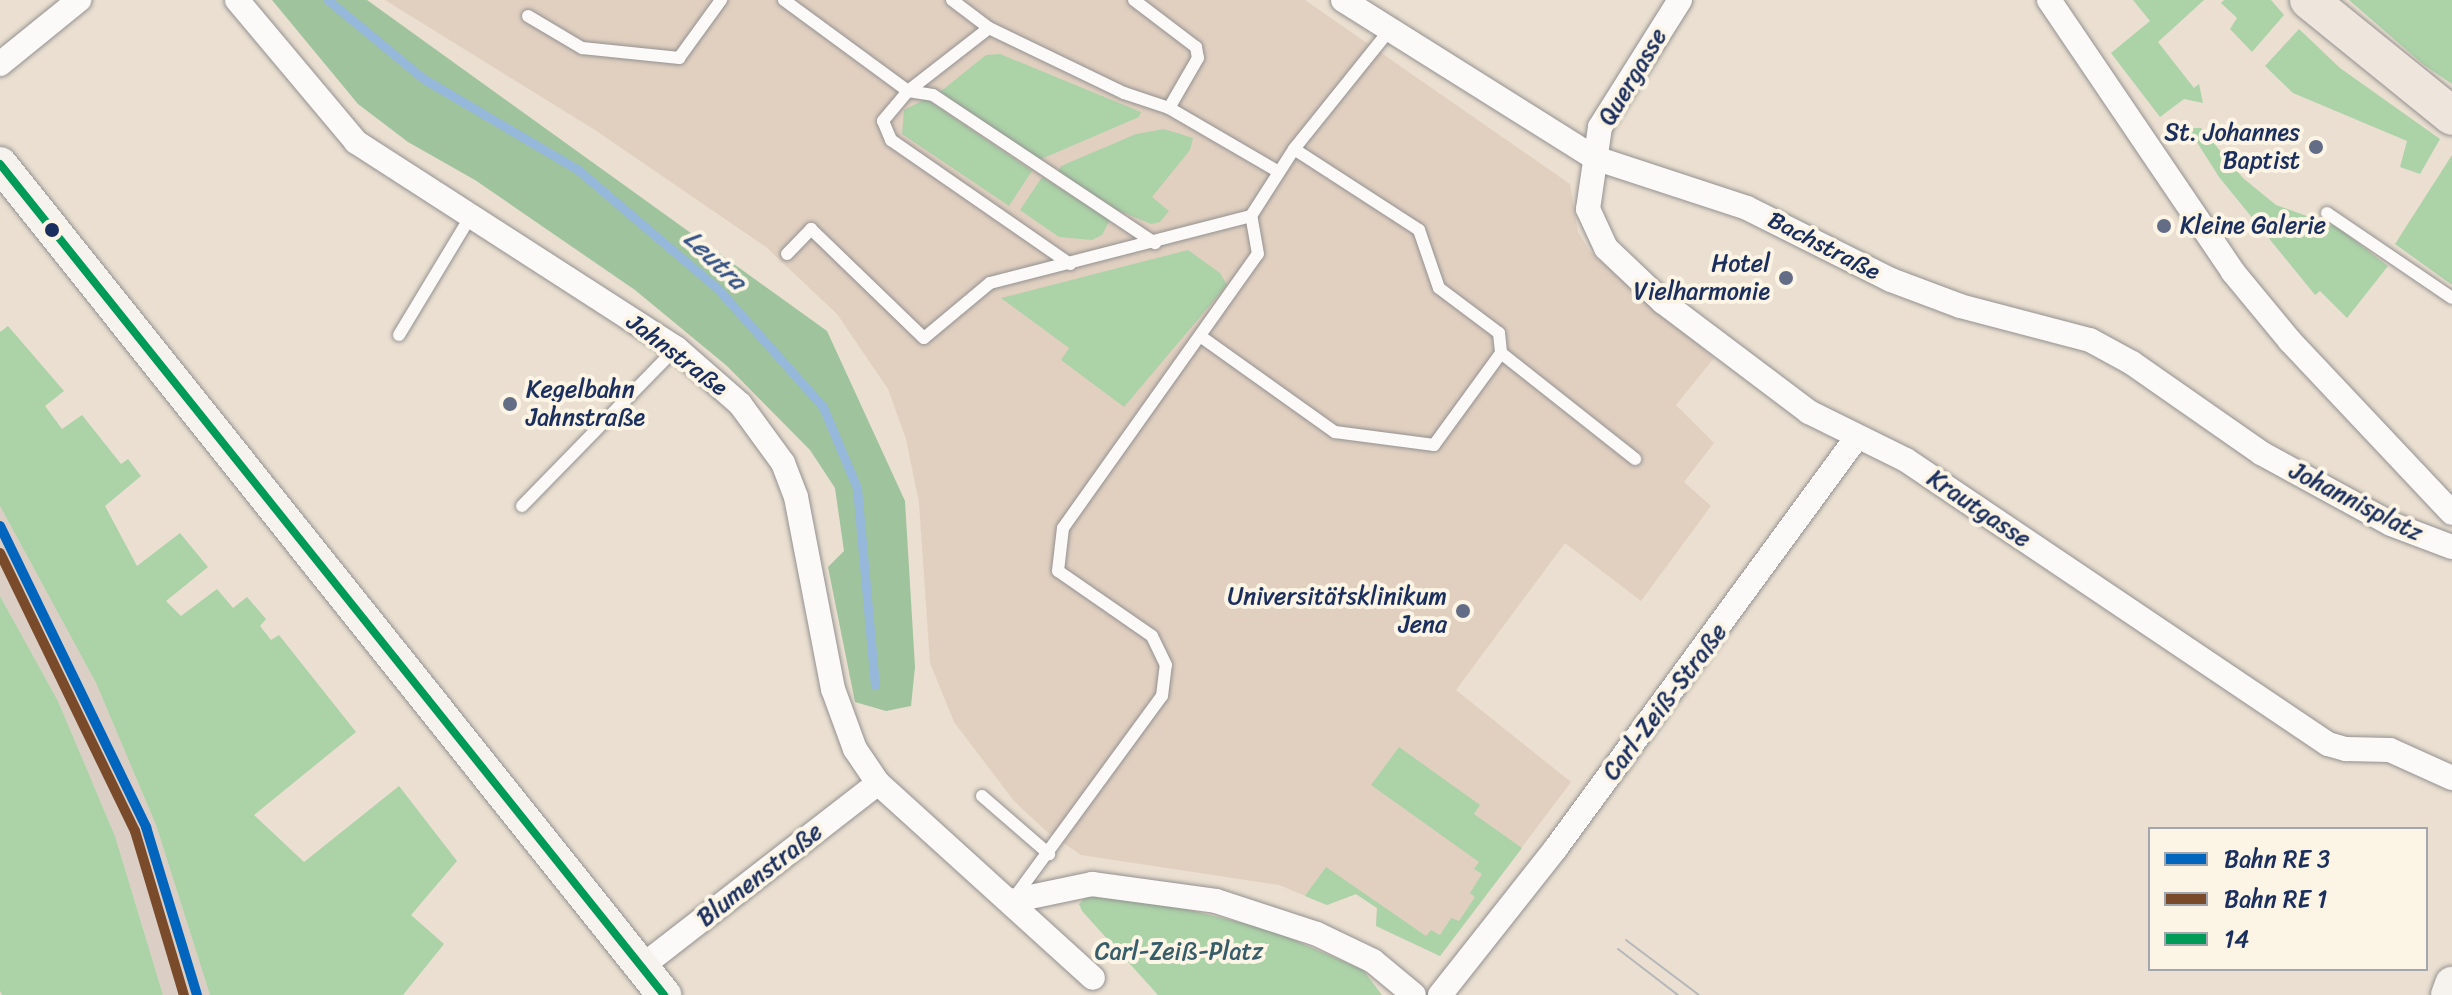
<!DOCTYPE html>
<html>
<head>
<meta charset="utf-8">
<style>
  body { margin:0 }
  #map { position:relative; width:2452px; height:995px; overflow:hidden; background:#eadfd0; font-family:Sriracha,sans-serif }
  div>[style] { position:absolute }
  .built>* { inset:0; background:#e1d0c0 }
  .industrial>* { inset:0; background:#dbcec4 }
  .green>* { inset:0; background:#acd2a8 }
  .forest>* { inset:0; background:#9fc39d }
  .stream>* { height:9px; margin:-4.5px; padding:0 4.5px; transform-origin:4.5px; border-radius:4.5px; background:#96b8da }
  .roads { filter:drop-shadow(0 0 2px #939191) drop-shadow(0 0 2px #939191) }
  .lane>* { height:12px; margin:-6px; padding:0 6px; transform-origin:6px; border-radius:6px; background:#fcfaf8 }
  .street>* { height:24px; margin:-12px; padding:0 12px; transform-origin:12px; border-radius:12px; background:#fcfaf8 }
  .secondary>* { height:34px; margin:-17px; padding:0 17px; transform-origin:17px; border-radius:17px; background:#f6f2ee }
  .primary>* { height:38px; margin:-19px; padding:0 19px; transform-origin:19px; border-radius:19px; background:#eee5dd }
  .tram>* { height:2px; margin:-1px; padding:0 1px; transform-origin:1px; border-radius:1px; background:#b6b7ba }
  .bus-1>* { height:8px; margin:-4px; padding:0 4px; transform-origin:4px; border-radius:4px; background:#009b56 }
  .rail-1>* { height:10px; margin:-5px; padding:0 5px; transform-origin:5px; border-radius:5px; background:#0065bd }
  .rail-2>* { height:10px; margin:-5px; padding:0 5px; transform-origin:5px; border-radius:5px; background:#7a4b2a }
  .dots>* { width:22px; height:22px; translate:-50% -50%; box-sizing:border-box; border:4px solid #fcf5e5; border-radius:50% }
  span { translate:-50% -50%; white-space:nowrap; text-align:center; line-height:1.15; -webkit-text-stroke:8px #fcf5e5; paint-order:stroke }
  .street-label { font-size:24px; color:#1b2f5e }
  .poi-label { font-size:24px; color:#1b2f5e }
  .right { translate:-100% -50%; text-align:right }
  .left { translate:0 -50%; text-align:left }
  .park-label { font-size:24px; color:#375d6a }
  .water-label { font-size:26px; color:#355385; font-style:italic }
  .legend { position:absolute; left:2148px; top:827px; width:280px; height:144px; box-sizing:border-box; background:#fcf5e5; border:2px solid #a2a6af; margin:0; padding:10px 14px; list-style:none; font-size:24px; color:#1b2f5e }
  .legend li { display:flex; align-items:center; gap:16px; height:40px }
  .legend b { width:40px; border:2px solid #a2a6af }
</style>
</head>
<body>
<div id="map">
  <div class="built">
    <i style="clip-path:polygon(385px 0,1305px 0,1570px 184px,1578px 232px,1590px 252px,1714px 358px,1676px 405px,1714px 443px,1684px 482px,1711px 506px,1641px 601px,1565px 543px,1456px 690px,1571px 782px,1440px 956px,1376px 926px,1377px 908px,1356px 894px,1327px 905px,1279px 885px,1081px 855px,1046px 831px,1014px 801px,954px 722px,930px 663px,919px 503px,906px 439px,888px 389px,837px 314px,766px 247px,595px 130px)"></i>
  </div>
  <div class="industrial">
    <i style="clip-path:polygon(0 506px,96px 683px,156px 825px,210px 995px,163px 995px,115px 836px,58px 701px,0 596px)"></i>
  </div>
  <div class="green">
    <i style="clip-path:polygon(2133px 0,2204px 0,2158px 42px,2194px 88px,2199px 84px,2203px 103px,2184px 99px,2160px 117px,2111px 53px,2150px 21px)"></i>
    <i style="clip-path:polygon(2224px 0,2271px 0,2284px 15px,2252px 52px,2230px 29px,2237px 18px,2221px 3px)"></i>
    <i style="clip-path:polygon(2349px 0,2452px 0,2452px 84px,2424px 65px)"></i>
    <i style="clip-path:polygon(2299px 29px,2340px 68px,2440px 139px,2420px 174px,2400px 167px,2407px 141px,2293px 93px,2265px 66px)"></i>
    <i style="clip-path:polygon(1000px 54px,1141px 112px,1139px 117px,1039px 160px,940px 92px,986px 55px)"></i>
    <i style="clip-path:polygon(926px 99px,1032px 171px,1009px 206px,902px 134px,904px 110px)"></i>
    <i style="clip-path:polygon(2188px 128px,2201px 128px,2243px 178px,2276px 205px,2337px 227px,2388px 266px,2347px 318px,2320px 291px,2315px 295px,2219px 177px)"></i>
    <i style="clip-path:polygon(1164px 129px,1193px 138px,1190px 150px,1152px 197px,1169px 211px,1160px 222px,1151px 224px,1117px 210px,1058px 172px,1061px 166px,1136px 134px)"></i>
    <i style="clip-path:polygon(2452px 155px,2452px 285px,2395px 244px)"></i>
    <i style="clip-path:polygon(1042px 177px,1110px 220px,1102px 235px,1092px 240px,1059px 237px,1020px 210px)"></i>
    <i style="clip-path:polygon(1188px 250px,1220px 273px,1227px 285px,1124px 407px,1061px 360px,1069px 348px,1001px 298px)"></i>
    <i style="clip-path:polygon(8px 326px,64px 391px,45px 406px,62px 429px,82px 415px,121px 464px,128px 459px,141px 476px,105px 506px,137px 566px,180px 533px,208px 567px,166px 601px,181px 616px,217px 589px,233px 608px,247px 597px,266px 619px,260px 626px,271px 640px,279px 635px,356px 732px,254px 815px,304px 862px,399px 786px,457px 861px,411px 915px,444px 944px,403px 995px,210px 995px,156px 825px,96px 683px,0 506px,0 332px)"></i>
    <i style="clip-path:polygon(0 596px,58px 701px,115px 836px,163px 995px,2px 995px,0 991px)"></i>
    <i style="clip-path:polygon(1399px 747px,1480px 805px,1474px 814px,1522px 848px,1440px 956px,1376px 926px,1377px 908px,1356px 894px,1327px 905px,1305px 896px,1326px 867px,1426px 936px,1431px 930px,1440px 935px,1451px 918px,1459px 921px,1475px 897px,1470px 893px,1482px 874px,1474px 869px,1479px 862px,1371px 785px)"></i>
    <i style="clip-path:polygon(1087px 896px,1177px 907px,1271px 930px,1363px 970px,1382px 995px,1158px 995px,1082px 911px,1079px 904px)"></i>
  </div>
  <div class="forest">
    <i style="clip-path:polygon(272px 0,367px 0,827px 331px,905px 501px,915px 667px,911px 706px,886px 711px,855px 702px,828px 567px,844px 551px,835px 488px,810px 450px,727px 366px,635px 290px,475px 180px,408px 142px,358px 104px)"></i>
  </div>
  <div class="stream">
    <i style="left:328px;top:0;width:124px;rotate:39.5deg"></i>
    <i style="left:424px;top:79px;width:178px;rotate:30.5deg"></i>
    <i style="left:577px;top:169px;width:185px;rotate:40.4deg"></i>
    <i style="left:718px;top:289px;width:158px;rotate:48.3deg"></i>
    <i style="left:823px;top:407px;width:88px;rotate:67.2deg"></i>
    <i style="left:857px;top:488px;width:198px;rotate:84.8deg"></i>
  </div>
  <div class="roads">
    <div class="lane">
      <i style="left:784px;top:0;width:154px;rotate:36.3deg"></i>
      <i style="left:908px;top:91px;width:25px;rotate:9deg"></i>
      <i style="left:933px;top:95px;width:267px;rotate:33.7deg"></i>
      <i style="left:952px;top:0;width:46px;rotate:37.1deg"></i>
      <i style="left:989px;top:28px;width:150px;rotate:25.7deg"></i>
      <i style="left:1124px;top:93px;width:47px;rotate:18.4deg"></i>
      <i style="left:1169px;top:108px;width:127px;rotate:30.2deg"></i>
      <i style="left:1134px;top:0;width:78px;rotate:37.2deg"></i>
      <i style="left:1196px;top:47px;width:11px;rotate:80deg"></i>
      <i style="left:1198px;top:58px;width:58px;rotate:120.1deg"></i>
      <i style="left:528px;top:16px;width:63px;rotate:30.7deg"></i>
      <i style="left:582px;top:48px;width:98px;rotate:5.9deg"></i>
      <i style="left:679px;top:58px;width:72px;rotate:-54.1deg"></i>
      <i style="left:989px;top:28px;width:103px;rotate:142.1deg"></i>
      <i style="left:908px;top:91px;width:39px;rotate:130deg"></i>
      <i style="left:883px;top:121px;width:21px;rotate:67deg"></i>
      <i style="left:891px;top:140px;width:218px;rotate:34.7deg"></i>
      <i style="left:1294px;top:149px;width:149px;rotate:32.9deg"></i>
      <i style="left:1419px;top:230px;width:61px;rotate:71deg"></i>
      <i style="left:1439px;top:288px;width:75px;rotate:36.9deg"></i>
      <i style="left:1499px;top:333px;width:20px;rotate:84deg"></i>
      <i style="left:1501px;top:353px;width:171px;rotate:38.3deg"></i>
      <i style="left:2327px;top:213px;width:151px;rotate:34.2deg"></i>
      <i style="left:787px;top:254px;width:35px;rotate:-46deg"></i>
      <i style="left:811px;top:229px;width:157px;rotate:44deg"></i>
      <i style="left:924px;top:338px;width:86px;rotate:-39.8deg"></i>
      <i style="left:990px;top:283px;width:269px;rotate:-14.4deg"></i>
      <i style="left:399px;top:335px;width:141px;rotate:-58.9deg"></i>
      <i style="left:1203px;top:338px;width:162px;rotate:35.5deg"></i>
      <i style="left:1335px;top:432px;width:100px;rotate:7.5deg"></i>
      <i style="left:1434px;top:445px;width:114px;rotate:-53.9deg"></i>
      <i style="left:522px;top:506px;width:221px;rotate:-45.7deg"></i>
      <i style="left:982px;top:796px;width:89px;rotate:40.9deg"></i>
      <i style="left:1014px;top:898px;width:250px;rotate:-53.8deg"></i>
      <i style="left:1162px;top:696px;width:31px;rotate:-83deg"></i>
      <i style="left:1166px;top:665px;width:32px;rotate:-116deg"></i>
      <i style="left:1152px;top:636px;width:114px;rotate:-145.3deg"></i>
      <i style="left:1058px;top:571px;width:43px;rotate:-83.4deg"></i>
      <i style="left:1063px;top:528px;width:336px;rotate:-54.6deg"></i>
      <i style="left:1258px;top:254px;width:39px;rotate:-100deg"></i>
      <i style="left:1251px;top:216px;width:80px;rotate:-57.3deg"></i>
      <i style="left:1294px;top:149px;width:150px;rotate:-51.2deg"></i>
    </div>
    <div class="street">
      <i style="left:237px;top:0;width:185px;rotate:50deg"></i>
      <i style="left:356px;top:142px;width:381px;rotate:32.8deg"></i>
      <i style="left:676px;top:348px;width:85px;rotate:41.2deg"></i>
      <i style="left:740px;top:404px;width:73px;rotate:53.9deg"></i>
      <i style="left:783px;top:463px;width:36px;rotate:69deg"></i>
      <i style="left:796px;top:497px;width:196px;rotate:79.1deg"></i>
      <i style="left:833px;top:689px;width:64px;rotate:69.9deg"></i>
      <i style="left:855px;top:749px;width:41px;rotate:55.9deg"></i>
      <i style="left:878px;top:783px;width:290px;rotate:42.2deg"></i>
      <i style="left:1343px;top:0;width:297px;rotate:32.1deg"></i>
      <i style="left:1595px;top:158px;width:160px;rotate:18.2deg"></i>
      <i style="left:1747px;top:208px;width:161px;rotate:26.6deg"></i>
      <i style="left:1891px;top:280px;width:74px;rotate:20.6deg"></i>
      <i style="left:1960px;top:306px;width:134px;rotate:14.7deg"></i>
      <i style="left:2090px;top:340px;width:48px;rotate:28.7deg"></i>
      <i style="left:2132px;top:363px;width:157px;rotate:34.9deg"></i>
      <i style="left:2261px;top:453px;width:148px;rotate:28.6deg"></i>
      <i style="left:2391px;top:524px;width:65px;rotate:20.7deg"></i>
      <i style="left:1680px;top:0;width:150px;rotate:122.2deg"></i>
      <i style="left:1600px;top:127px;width:83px;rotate:98.3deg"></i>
      <i style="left:1588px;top:209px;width:43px;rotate:65.2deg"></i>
      <i style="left:1606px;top:248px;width:79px;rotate:43.5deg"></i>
      <i style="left:1663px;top:302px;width:183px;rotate:37deg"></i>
      <i style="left:1809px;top:412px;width:108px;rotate:26.3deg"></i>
      <i style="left:1906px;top:460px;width:509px;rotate:33.94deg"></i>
      <i style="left:2328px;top:744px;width:19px;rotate:16deg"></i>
      <i style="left:2346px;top:749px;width:44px;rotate:1.3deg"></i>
      <i style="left:2390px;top:750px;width:68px;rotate:24.3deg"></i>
      <i style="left:2049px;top:0;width:328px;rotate:55.9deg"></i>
      <i style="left:2233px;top:272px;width:89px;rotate:50.4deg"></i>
      <i style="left:2290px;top:341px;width:236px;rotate:46.7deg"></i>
      <i style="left:0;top:64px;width:102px;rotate:-39deg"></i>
      <i style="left:1011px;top:901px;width:83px;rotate:-11.9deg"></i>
      <i style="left:1092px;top:884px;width:125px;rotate:7.8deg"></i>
      <i style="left:1216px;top:901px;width:106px;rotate:18.1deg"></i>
      <i style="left:1317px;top:934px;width:62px;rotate:25.7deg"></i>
      <i style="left:1373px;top:961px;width:53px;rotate:39.7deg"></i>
      <i style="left:641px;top:967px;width:300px;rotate:-37.8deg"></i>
      <i style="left:1440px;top:995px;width:187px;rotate:-51.7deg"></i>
      <i style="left:1556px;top:848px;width:509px;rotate:-53.78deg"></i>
    </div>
    <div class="secondary">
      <i style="left:0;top:164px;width:1064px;rotate:51.37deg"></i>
      <i style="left:2448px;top:995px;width:12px;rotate:-70deg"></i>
    </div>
    <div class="primary">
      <i style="left:2309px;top:0;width:184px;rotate:39deg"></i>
    </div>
  </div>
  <div class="tram">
    <i style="left:1626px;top:940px;width:91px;rotate:37deg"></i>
    <i style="left:1618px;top:949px;width:76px;rotate:37.5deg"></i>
  </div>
  <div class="bus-1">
    <i style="left:0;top:164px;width:1064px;rotate:51.37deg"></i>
  </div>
  <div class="rail-1">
    <i style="left:0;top:526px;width:335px;rotate:64.1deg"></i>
    <i style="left:146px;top:827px;width:176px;rotate:73.1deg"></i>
  </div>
  <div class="rail-2">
    <i style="left:0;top:553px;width:309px;rotate:64.1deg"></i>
    <i style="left:135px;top:831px;width:171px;rotate:73.4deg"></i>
  </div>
  <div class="dots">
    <i style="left:2316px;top:147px;background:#636d86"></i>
    <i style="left:2164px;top:226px;background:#636d86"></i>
    <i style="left:52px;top:230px;background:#1b2f5e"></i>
    <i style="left:1786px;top:278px;background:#636d86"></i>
    <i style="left:510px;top:404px;background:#636d86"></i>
    <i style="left:1463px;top:611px;background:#636d86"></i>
  </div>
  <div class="street-label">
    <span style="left:1633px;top:77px;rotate:-59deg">Quergasse</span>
    <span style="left:1824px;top:246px;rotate:27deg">Bachstraße</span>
    <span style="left:677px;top:355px;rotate:37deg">Jahnstraße</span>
    <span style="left:2356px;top:502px;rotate:27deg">Johannisplatz</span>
    <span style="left:1979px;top:509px;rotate:34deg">Krautgasse</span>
    <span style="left:1665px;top:702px;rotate:-53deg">Carl-Zeiß-Straße</span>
    <span style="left:760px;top:875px;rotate:-38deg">Blumenstraße</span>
  </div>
  <div class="poi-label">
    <span class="right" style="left:2300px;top:147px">St. Johannes<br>Baptist</span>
    <span class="left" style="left:2180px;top:226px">Kleine Galerie</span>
    <span class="right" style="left:1770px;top:278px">Hotel<br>Vielharmonie</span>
    <span class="left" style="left:526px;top:404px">Kegelbahn<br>Jahnstraße</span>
    <span class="right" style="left:1447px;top:611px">Universitätsklinikum<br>Jena</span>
  </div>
  <div class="park-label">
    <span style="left:1179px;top:952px">Carl-Zeiß-Platz</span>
  </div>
  <div class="water-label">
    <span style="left:715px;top:260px;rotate:43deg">Leutra</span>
  </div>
  <ul class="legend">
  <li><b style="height:10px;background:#0065bd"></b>Bahn RE 3</li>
  <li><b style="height:10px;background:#7a4b2a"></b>Bahn RE 1</li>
  <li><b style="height:10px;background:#009b56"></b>14</li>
  </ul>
</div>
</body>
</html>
